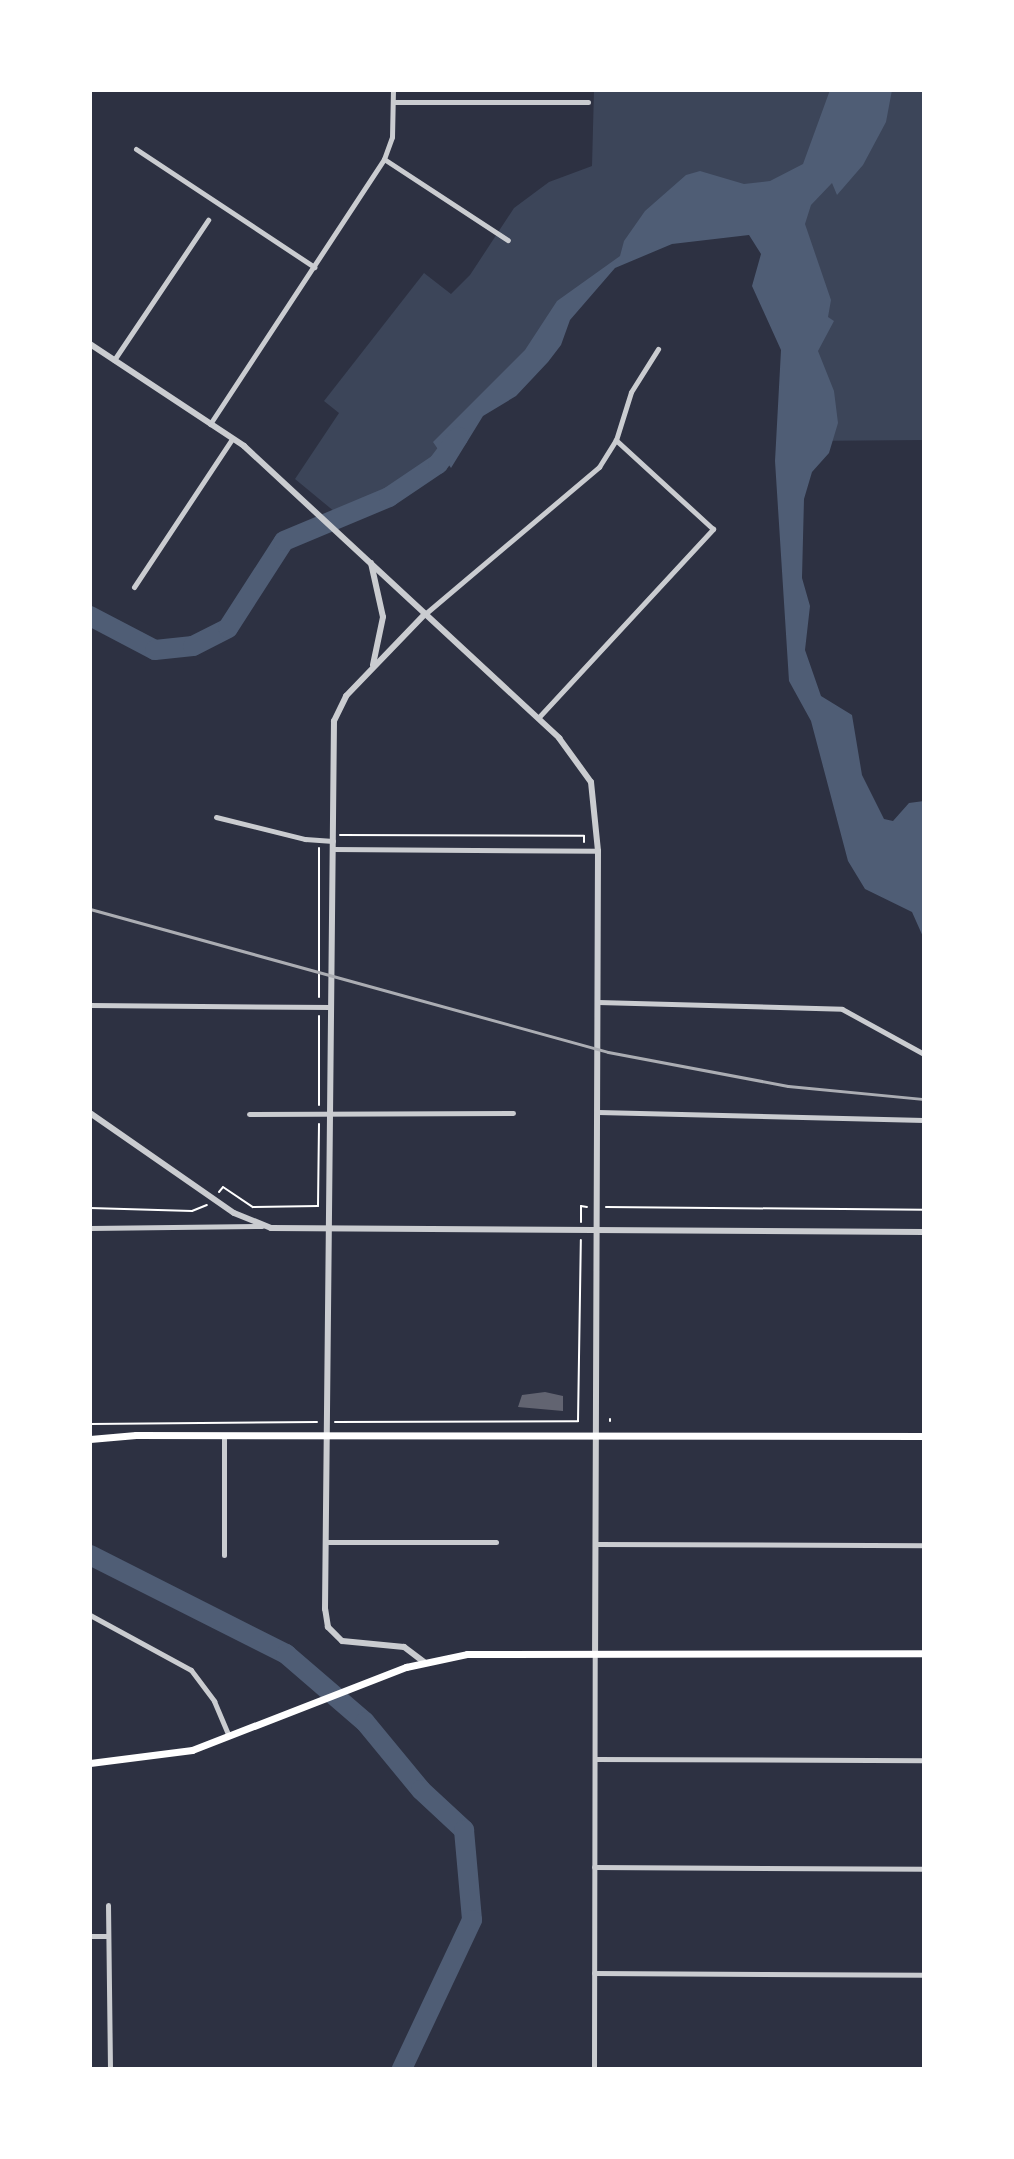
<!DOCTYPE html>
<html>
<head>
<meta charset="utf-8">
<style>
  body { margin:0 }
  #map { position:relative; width:1014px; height:2159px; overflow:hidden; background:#2d3142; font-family:Raleway,sans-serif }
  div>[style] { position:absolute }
  .green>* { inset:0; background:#3c4559 }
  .water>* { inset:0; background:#4f5d75 }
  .river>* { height:20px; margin:-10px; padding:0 10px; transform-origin:10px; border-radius:10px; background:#4f5d75 }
  .building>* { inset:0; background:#626471 }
  .path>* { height:2px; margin:-1px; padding:0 1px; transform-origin:1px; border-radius:1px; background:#fff }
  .minor>* { height:5px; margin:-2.5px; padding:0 2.5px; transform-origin:2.5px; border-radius:2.5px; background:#caccd0 }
  .tertiary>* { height:6px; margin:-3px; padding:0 3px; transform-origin:3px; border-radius:3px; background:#caccd0 }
  .secondary>* { height:7px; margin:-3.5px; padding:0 3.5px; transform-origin:3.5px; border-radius:3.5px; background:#fff }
  .rail>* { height:3px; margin:-1.5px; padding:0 1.5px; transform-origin:1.5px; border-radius:1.5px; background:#abadb3 }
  span { translate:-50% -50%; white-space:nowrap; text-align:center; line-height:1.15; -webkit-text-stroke:6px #fff; paint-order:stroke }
  .frame { position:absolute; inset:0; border:92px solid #fff; pointer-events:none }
</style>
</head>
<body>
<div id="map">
  <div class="green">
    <i style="clip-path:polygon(594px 90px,924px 90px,924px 440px,799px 441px,777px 211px,661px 225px,565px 310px,438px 464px,389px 497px,341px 517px,295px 479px,339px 413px,324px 401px,424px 273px,451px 294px,470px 275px,514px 208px,549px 182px,592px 166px)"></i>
  </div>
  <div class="water">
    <i style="clip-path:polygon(830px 90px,892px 90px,886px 122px,863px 165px,837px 195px,832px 183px,811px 205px,805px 224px,831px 300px,828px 317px,834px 321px,818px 351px,834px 391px,838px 423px,829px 453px,812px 472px,804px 499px,802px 578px,810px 606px,805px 650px,821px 696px,852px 715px,862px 775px,884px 819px,893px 821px,909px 803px,924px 801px,924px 939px,912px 912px,865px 889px,848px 861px,811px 721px,789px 681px,775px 461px,781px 350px,752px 286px,761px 254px,749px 235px,672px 244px,615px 268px,570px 320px,561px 345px,548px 362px,516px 396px,483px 416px,451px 468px,433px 442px,525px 350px,557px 301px,620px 256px,624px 241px,645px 211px,686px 175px,700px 171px,744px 184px,770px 181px,803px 164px)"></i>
  </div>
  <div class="river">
    <i style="left:90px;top:616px;width:73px;rotate:27.6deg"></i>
    <i style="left:155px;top:650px;width:38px;rotate:-6deg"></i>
    <i style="left:193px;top:646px;width:39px;rotate:-27deg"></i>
    <i style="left:228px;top:628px;width:103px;rotate:-57.2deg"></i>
    <i style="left:284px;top:541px;width:114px;rotate:-22.7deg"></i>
    <i style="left:389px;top:497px;width:59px;rotate:-34deg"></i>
    <i style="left:438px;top:464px;width:34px;rotate:-53deg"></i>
    <i style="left:90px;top:1555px;width:220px;rotate:26.8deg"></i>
    <i style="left:286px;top:1654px;width:104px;rotate:40.7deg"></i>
    <i style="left:365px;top:1722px;width:88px;rotate:50.5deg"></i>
    <i style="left:421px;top:1790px;width:59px;rotate:42.9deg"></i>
    <i style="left:464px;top:1830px;width:90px;rotate:84.9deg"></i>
    <i style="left:472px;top:1920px;width:165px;rotate:115.2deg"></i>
  </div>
  <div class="building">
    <i style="clip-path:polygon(545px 1392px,563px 1396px,563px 1411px,518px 1407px,522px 1395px)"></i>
  </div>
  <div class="path">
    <i style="left:340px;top:835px;width:244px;rotate:0.2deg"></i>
    <i style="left:584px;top:836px;width:6px;rotate:90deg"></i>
    <i style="left:319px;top:848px;width:149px;rotate:90deg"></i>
    <i style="left:319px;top:1105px;width:89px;rotate:-90deg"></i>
    <i style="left:219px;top:1192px;width:6px;rotate:-51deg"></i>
    <i style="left:223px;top:1187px;width:36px;rotate:34deg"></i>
    <i style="left:253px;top:1207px;width:65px;rotate:-0.9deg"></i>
    <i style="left:318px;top:1206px;width:82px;rotate:-89.3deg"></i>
    <i style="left:606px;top:1207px;width:318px;rotate:0.5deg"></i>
    <i style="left:90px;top:1208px;width:102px;rotate:1.7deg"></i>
    <i style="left:192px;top:1211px;width:16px;rotate:-22deg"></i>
    <i style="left:581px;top:1222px;width:16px;rotate:-90deg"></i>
    <i style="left:581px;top:1206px;width:6px;rotate:9deg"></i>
    <i style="left:610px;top:1419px;width:2px;rotate:90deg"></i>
    <i style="left:335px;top:1422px;width:243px;rotate:-0.2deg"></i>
    <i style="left:578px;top:1421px;width:181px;rotate:-89.1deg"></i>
    <i style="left:90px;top:1424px;width:227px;rotate:-0.5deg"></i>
  </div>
  <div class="minor">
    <i style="left:393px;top:102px;width:195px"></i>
    <i style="left:136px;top:149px;width:214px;rotate:33.5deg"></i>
    <i style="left:384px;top:159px;width:148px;rotate:33.2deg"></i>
    <i style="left:114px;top:360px;width:169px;rotate:-56.1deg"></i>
    <i style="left:210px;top:424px;width:317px;rotate:-56.7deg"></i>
    <i style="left:384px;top:159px;width:23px;rotate:-70deg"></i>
    <i style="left:392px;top:137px;width:47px;rotate:-88.8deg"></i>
    <i style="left:134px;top:587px;width:178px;rotate:-56.5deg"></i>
    <i style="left:425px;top:614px;width:228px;rotate:-40.2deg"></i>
    <i style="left:599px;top:467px;width:32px;rotate:-58deg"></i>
    <i style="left:616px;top:440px;width:50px;rotate:-72.6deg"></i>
    <i style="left:631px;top:392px;width:51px;rotate:-57.9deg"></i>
    <i style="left:538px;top:718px;width:258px;rotate:-47.2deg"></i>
    <i style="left:713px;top:529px;width:132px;rotate:-137.5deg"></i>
    <i style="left:216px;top:817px;width:92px;rotate:13.9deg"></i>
    <i style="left:305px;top:839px;width:28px;rotate:4deg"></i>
    <i style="left:333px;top:849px;width:265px;rotate:0.4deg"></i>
    <i style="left:598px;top:1002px;width:244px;rotate:1.6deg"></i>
    <i style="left:842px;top:1009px;width:94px;rotate:28.8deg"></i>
    <i style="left:90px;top:1005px;width:241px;rotate:0.5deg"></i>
    <i style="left:598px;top:1112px;width:326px;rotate:1.4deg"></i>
    <i style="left:249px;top:1114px;width:264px;rotate:-0.2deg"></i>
    <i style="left:90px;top:1228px;width:172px;rotate:-0.7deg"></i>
    <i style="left:224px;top:1435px;width:120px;rotate:90deg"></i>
    <i style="left:327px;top:1542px;width:169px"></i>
    <i style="left:596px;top:1544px;width:328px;rotate:0.2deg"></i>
    <i style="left:90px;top:1615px;width:115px;rotate:28.6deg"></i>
    <i style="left:191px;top:1670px;width:39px;rotate:53deg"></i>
    <i style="left:214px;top:1701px;width:38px;rotate:67deg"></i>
    <i style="left:595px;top:1759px;width:329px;rotate:0.2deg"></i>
    <i style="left:594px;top:1867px;width:330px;rotate:0.3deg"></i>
    <i style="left:108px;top:1905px;width:164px;rotate:89.3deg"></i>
    <i style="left:90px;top:1936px;width:18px"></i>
    <i style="left:594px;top:1973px;width:330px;rotate:0.3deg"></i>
    <i style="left:594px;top:2069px;width:416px;rotate:-89.9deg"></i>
  </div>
  <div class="tertiary">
    <i style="left:90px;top:344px;width:185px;rotate:33.5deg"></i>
    <i style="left:244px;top:446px;width:430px;rotate:42.8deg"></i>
    <i style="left:559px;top:738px;width:54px;rotate:54deg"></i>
    <i style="left:591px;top:782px;width:69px;rotate:84.2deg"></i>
    <i style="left:598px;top:851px;width:801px;rotate:90.21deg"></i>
    <i style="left:371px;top:563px;width:55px;rotate:77.5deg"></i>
    <i style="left:383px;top:617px;width:49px;rotate:101.8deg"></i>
    <i style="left:90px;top:1113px;width:175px;rotate:34.8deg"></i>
    <i style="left:234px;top:1213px;width:40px;rotate:22deg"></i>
    <i style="left:271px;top:1228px;width:653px;rotate:0.35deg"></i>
    <i style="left:424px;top:1662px;width:25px;rotate:-143deg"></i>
    <i style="left:404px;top:1647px;width:62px;rotate:-174.5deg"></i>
    <i style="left:342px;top:1641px;width:20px;rotate:-135deg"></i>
    <i style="left:328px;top:1627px;width:18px;rotate:-99deg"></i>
    <i style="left:325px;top:1609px;width:888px;rotate:-89.42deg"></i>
    <i style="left:334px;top:721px;width:28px;rotate:-64deg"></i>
    <i style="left:346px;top:696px;width:114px;rotate:-46.1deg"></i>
  </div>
  <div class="secondary">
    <i style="left:90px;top:1439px;width:46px;rotate:-5deg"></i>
    <i style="left:136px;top:1435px;width:788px;rotate:0.07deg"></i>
    <i style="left:90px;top:1763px;width:103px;rotate:-7.3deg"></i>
    <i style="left:192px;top:1750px;width:230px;rotate:-21.2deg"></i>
    <i style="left:406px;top:1667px;width:62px;rotate:-12deg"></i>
    <i style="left:467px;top:1654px;width:457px;rotate:-0.1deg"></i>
  </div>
  <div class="rail">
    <i style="left:90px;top:909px;width:537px;rotate:15.43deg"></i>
    <i style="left:608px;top:1052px;width:183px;rotate:10.7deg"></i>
    <i style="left:788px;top:1086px;width:137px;rotate:5.5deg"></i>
  </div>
  <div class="frame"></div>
</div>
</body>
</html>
